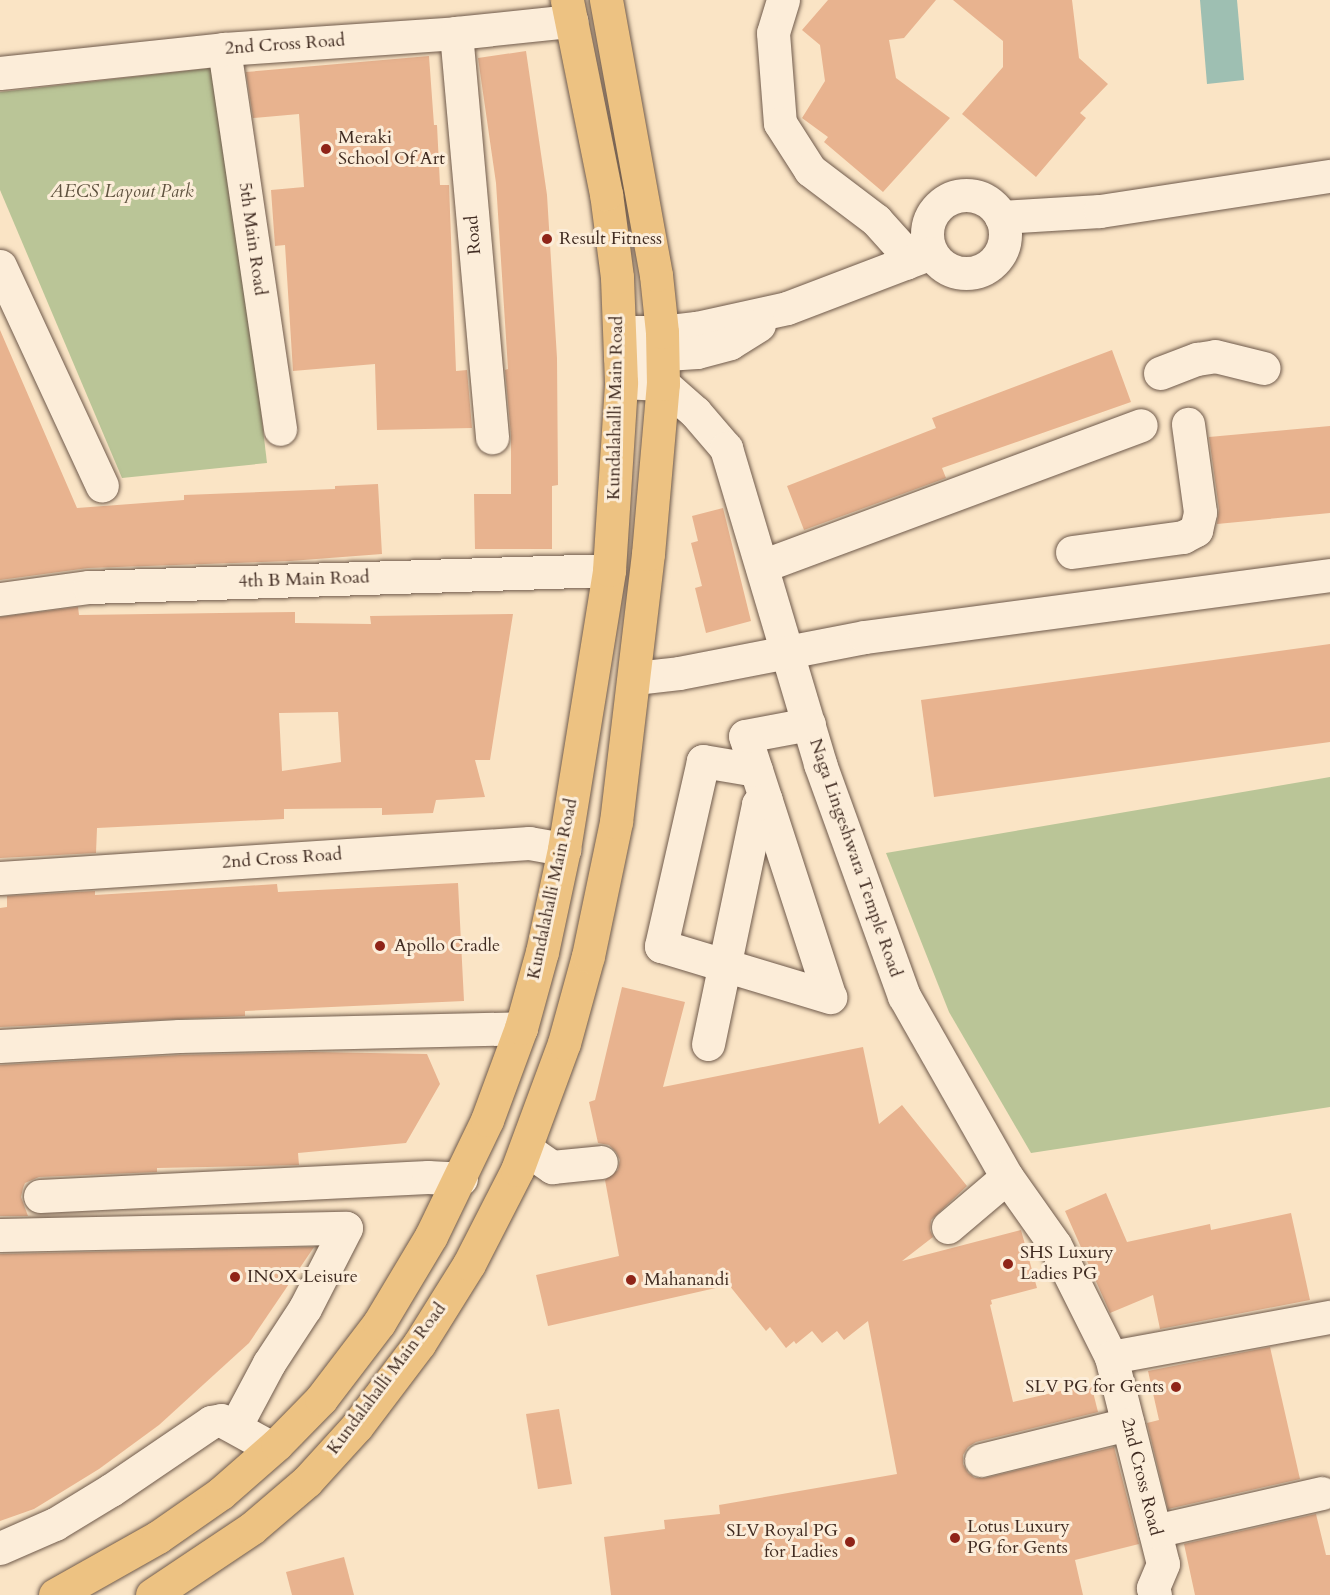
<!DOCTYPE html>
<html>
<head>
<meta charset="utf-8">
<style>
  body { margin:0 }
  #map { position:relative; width:1330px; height:1595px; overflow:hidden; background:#fae4c5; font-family:Cardo,serif }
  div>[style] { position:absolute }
  .green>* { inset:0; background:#bac597 }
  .water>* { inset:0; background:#9ebfb2 }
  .building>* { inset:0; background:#e8b38f }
  .roads { filter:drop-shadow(0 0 2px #6f5a4b) drop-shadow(0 0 2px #6f5a4b) }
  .minor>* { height:33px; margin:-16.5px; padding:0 16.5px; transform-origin:16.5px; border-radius:16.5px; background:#fcedd9 }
  .minor>.ring { margin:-16.5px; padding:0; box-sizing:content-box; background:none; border:33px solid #fcedd9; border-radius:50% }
  .major>* { height:33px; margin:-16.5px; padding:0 16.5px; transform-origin:16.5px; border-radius:16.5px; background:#edc282 }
  .dots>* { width:16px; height:16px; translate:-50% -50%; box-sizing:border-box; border:3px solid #fcedd9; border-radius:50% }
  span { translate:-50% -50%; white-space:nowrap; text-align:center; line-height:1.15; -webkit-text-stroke:6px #fcedd9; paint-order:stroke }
  .street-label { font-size:18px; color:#412c22 }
  .poi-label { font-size:18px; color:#412c22 }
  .left { translate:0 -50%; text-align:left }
  .right { translate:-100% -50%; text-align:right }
  .park-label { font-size:18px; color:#5f523f; font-style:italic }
</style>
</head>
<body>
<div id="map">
  <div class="green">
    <i style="clip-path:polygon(220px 67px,267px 463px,122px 478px,0 190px,0 92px)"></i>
    <i style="clip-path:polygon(1330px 777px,1330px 1107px,1031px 1153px,949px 1012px,886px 853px)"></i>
  </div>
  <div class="water">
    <i style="clip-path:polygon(1200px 0,1237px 0,1244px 80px,1207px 84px)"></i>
  </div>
  <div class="building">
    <i style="clip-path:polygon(828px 0,936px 0,904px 38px,889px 40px,896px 78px,950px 118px,883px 192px,824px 142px,828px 137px,802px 118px,825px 81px,820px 45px,802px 30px)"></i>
    <i style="clip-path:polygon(953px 0,1072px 0,1079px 58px,1108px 84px,1080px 113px,1086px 118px,1036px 177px,962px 114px,1003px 67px,1003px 41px)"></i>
    <i style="clip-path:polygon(526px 51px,547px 195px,557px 358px,558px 485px,552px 486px,552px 549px,475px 549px,474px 494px,511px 494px,511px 435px,505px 370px,508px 369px,496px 183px,478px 58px)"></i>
    <i style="clip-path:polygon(429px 56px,434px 125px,437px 125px,440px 185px,449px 185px,456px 371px,467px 370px,472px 428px,377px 430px,375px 364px,293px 371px,285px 245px,275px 246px,271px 190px,304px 187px,299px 114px,253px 118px,246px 72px)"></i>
    <i style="clip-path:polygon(0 330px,77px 508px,184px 500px,184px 495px,335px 489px,335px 486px,378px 484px,382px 554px,290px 561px,88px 568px,0 580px)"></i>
    <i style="clip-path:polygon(1112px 350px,1131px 402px,942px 468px,946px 478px,804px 530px,787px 486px,936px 428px,932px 418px)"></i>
    <i style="clip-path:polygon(1330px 426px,1330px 513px,1217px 524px,1219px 509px,1209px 437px)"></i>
    <i style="clip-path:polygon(723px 508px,751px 621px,706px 633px,695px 588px,702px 586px,691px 543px,698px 541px,692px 516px)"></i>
    <i style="clip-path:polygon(evenodd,78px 607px,79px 615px,295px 612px,295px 623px,371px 624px,370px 616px,513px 614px,490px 760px,475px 760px,485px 797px,436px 800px,433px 813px,382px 815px,382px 808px,284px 809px,284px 819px,97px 828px,96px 853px,0 858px,0 617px,78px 607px,338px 712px,341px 762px,282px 771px,279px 713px,338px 712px)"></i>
    <i style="clip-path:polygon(1330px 644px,1330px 742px,934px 797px,921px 700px)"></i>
    <i style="clip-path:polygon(458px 883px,464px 1001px,245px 1011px,245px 1016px,0 1027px,0 908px,7px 907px,7px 896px,95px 891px,95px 895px,277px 884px,278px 892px)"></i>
    <i style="clip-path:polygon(622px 987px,685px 1002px,663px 1087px,863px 1047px,879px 1124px,902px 1105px,967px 1186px,931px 1220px,930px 1230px,933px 1237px,902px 1261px,1021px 1230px,1037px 1288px,991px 1300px,992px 1304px,990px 1305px,1013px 1402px,1091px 1384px,1098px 1412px,976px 1442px,968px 1447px,963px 1455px,963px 1464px,968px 1473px,975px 1478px,985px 1478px,1114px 1447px,1139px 1544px,1075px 1560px,1083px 1595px,611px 1595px,604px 1537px,665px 1529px,664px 1520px,720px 1514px,719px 1505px,897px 1474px,868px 1321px,844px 1340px,837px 1331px,822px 1343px,812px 1331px,796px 1344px,794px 1341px,786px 1348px,770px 1327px,766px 1331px,729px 1285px,548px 1326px,536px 1275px,619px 1256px,605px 1180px,618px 1170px,620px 1160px,616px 1152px,609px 1145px,598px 1143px,589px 1102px,595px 1100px)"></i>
    <i style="clip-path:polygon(313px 1052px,427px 1054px,440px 1084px,406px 1143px,298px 1153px,299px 1165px,157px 1168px,157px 1172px,39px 1177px,25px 1183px,23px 1188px,21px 1197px,28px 1216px,0 1216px,0 1065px,180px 1055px)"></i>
    <i style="clip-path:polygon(1106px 1193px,1127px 1242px,1210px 1224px,1211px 1230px,1291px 1213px,1310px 1300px,1160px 1329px,1153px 1295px,1110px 1313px,1065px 1211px)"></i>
    <i style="clip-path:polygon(314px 1247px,249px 1343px,159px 1425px,99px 1469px,34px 1509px,0 1521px,0 1254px)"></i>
    <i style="clip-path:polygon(1270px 1347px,1300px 1479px,1168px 1509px,1147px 1423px,1159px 1420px,1148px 1371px)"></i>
    <i style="clip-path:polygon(559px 1409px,572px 1484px,538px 1489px,526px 1414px)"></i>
    <i style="clip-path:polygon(1316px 1514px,1326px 1555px,1330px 1555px,1330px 1595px,1195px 1595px,1184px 1544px)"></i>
    <i style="clip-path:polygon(344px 1557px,354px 1595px,292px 1595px,286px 1572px)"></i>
  </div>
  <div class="roads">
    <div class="minor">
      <i style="left:783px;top:0;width:34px;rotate:107deg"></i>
      <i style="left:773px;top:33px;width:90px;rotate:85.6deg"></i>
      <i style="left:780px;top:123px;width:56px;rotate:57.4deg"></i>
      <i style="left:810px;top:170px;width:83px;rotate:37.1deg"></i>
      <i style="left:876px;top:220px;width:36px;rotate:48deg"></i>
      <i style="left:900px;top:247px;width:17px;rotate:69deg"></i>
      <i style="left:456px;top:33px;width:406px;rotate:84.9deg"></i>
      <i style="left:224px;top:49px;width:384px;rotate:81.6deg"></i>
      <i style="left:0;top:73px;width:225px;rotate:-6.1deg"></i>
      <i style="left:224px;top:49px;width:233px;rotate:-3.9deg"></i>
      <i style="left:456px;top:33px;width:116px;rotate:-6deg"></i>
      <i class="ring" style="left:927px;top:195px;width:45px;height:45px"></i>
      <i style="left:1001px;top:217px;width:99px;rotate:-3.5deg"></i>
      <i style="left:1100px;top:211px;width:233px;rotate:-8.7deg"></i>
      <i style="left:0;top:266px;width:242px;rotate:65.1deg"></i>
      <i style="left:620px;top:332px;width:42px"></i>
      <i style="left:662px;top:332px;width:34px;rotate:-7deg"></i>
      <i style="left:696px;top:328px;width:93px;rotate:-12.4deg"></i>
      <i style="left:787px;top:308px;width:154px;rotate:-20.9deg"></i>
      <i style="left:620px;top:357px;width:77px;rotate:-3.7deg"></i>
      <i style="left:697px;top:352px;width:34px;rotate:-15deg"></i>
      <i style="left:730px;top:343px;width:34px;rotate:-32deg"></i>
      <i style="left:1160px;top:373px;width:40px;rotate:-21deg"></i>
      <i style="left:1197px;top:359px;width:18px;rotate:-9deg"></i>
      <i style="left:1215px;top:356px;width:50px;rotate:13.8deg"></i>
      <i style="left:621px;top:382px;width:42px;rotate:2.7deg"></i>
      <i style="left:663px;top:384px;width:43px;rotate:41.2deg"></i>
      <i style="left:695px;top:412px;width:48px;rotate:49.3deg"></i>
      <i style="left:726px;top:448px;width:330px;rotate:73.4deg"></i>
      <i style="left:820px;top:764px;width:247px;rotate:70.1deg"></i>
      <i style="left:904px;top:996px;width:208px;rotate:60.4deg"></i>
      <i style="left:1007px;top:1177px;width:83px;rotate:54.8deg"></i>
      <i style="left:1055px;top:1245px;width:125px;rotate:63.4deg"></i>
      <i style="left:1111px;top:1357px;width:213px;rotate:75.9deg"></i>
      <i style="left:1163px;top:1564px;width:26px;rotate:113deg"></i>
      <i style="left:1153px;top:1588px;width:7px;rotate:74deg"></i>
      <i style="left:1072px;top:552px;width:112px;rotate:-7.7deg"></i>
      <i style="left:1183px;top:537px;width:15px;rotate:-28deg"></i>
      <i style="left:1196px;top:530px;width:18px;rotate:-77deg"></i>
      <i style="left:1200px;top:512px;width:89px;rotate:-97.8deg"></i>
      <i style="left:762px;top:566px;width:404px;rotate:-20.4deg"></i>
      <i style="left:0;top:599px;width:90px;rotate:-7.7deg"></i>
      <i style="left:89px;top:587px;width:520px;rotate:-1.87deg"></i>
      <i style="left:635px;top:678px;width:44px;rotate:-6.5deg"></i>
      <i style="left:679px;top:673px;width:189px;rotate:-11deg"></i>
      <i style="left:865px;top:637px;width:469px;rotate:-7.6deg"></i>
      <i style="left:809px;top:724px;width:65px;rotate:169.4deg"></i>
      <i style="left:745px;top:736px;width:274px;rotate:72deg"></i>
      <i style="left:756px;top:770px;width:54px;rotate:-170.4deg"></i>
      <i style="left:703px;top:761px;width:190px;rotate:102.8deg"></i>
      <i style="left:661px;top:946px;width:177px;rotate:16.8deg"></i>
      <i style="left:0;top:878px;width:530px;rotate:-3.79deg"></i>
      <i style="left:529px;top:843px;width:36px;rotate:10deg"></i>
      <i style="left:708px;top:1044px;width:245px;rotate:-78.2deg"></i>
      <i style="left:758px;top:804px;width:9px;rotate:-32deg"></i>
      <i style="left:0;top:1046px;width:179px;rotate:-3.2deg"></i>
      <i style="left:179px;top:1036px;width:342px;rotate:-1.3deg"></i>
      <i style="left:526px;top:1149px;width:32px;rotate:35deg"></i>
      <i style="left:552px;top:1167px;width:49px;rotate:-5.8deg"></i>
      <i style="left:40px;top:1196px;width:388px;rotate:-2.8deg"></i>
      <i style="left:428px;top:1177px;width:33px;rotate:3deg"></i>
      <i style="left:948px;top:1227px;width:77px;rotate:-40.3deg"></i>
      <i style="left:0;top:1235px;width:346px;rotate:-1.2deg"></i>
      <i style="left:346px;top:1228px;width:90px;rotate:117.1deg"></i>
      <i style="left:305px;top:1308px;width:66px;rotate:123.2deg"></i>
      <i style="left:269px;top:1363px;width:72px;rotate:118deg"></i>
      <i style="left:1111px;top:1357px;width:223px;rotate:-10.4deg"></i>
      <i style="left:981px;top:1460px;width:151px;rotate:-13.8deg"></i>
      <i style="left:1155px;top:1531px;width:171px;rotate:-12.8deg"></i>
      <i style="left:0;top:1548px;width:60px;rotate:-23.6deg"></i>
      <i style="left:55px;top:1524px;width:66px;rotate:-31.3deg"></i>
      <i style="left:111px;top:1490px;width:121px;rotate:-34.2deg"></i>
      <i style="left:211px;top:1422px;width:10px;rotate:-11deg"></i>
      <i style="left:221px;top:1420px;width:58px;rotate:28.8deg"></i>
    </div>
    <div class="major">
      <i style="left:55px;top:1595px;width:118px;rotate:-29.4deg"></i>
      <i style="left:158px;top:1537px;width:77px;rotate:-34.9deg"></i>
      <i style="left:221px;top:1493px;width:74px;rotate:-41.2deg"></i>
      <i style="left:277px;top:1444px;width:63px;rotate:-45.6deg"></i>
      <i style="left:321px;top:1399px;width:96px;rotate:-52.7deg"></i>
      <i style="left:379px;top:1323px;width:101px;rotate:-59.1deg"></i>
      <i style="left:431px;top:1236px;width:129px;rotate:-64.2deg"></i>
      <i style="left:487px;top:1120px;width:98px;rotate:-69.7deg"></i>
      <i style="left:521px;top:1028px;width:79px;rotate:-74.6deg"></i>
      <i style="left:542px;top:952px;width:105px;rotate:-77.9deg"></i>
      <i style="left:564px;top:849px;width:283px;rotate:-80.8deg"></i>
      <i style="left:609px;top:570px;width:188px;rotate:-86.3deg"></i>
      <i style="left:621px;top:382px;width:105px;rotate:-92.2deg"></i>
      <i style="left:617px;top:277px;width:84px;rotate:-97.5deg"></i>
      <i style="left:606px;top:194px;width:198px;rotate:-101.4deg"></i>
      <i style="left:152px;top:1595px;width:120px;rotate:-33.8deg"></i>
      <i style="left:252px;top:1528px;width:72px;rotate:-40.5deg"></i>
      <i style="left:307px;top:1481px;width:74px;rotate:-47.7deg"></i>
      <i style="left:357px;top:1426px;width:103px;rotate:-52.9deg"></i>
      <i style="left:419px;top:1344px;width:94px;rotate:-58deg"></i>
      <i style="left:469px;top:1264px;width:106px;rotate:-62.9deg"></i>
      <i style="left:517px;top:1170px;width:135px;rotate:-69.7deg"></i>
      <i style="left:564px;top:1043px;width:90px;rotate:-74.6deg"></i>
      <i style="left:588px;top:956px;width:137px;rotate:-78.2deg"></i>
      <i style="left:616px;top:822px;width:270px;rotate:-83.2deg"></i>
      <i style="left:648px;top:554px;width:171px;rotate:-85deg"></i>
      <i style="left:663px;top:384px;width:52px;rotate:-91.1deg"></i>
      <i style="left:662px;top:332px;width:57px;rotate:-96deg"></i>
      <i style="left:656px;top:275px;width:280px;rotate:-100.3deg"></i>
    </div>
  </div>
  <div class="dots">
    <i style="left:326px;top:149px;background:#8f2418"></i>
    <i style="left:547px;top:239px;background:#8f2418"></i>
    <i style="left:380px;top:946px;background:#8f2418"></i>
    <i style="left:1008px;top:1264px;background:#8f2418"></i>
    <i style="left:235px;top:1277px;background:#8f2418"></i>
    <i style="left:631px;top:1280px;background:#8f2418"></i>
    <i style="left:1176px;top:1387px;background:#8f2418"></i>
    <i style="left:955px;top:1538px;background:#8f2418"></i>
    <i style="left:850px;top:1542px;background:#8f2418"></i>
  </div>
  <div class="street-label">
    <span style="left:285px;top:45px;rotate:-4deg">2nd Cross Road</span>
    <span style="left:474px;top:235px;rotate:-95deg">Road</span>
    <span style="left:252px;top:239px;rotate:82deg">5th Main Road</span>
    <span style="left:616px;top:408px;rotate:-89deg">Kundalahalli Main Road</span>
    <span style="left:304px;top:580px;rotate:-2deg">4th B Main Road</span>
    <span style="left:855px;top:858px;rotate:71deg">Naga Lingeshwara Temple Road</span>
    <span style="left:282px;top:859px;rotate:-4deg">2nd Cross Road</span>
    <span style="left:553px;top:889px;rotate:-78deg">Kundalahalli Main Road</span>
    <span style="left:387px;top:1379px;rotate:-53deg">Kundalahalli Main Road</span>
    <span style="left:1141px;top:1477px;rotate:76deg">2nd Cross Road</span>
  </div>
  <div class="poi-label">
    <span class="left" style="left:338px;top:149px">Meraki<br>School Of Art</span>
    <span class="left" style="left:559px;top:239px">Result Fitness</span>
    <span class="left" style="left:394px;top:946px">Apollo Cradle</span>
    <span class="left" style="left:1020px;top:1264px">SHS Luxury<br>Ladies PG</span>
    <span class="left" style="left:247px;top:1277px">INOX Leisure</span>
    <span class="left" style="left:644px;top:1280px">Mahanandi</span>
    <span class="right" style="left:1164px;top:1387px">SLV PG for Gents</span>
    <span class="left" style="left:967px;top:1538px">Lotus Luxury<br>PG for Gents</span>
    <span class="right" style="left:838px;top:1542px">SLV Royal PG<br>for Ladies</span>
  </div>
  <div class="park-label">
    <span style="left:122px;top:192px">AECS Layout Park</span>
  </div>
</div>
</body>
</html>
